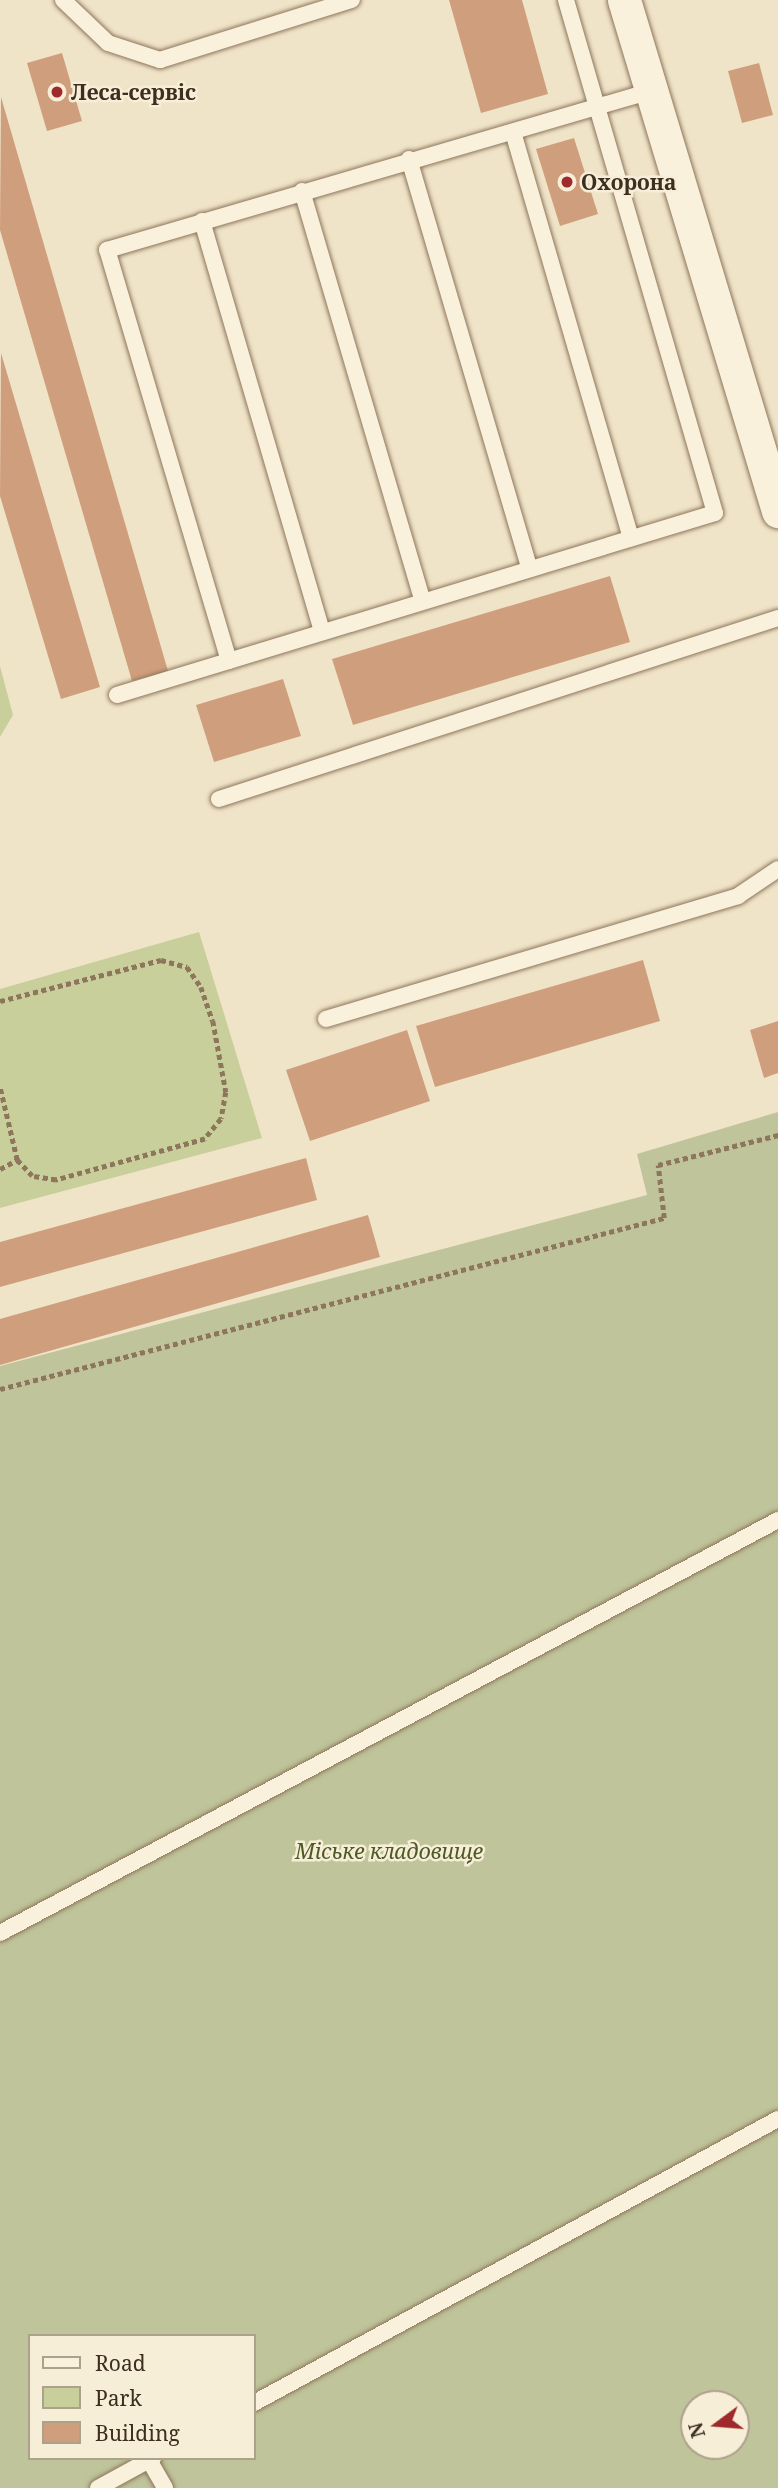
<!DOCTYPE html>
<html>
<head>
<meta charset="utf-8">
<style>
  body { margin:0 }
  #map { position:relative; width:778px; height:2488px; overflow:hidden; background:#f0e4c8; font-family:"Noto Serif",serif }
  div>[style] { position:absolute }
  .green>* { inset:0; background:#c9cf9b }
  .cemetery>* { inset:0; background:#bfc49a }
  .building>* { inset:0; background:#cf9f7d }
  .path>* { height:4.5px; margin-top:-2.25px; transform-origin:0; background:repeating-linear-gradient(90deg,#8d765c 0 5px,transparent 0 8.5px) }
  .roads { filter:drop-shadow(0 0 2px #8d765c) drop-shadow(0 0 2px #8d765c) }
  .lane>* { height:16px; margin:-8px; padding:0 8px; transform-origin:8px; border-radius:8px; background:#faf1dc }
  .street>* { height:33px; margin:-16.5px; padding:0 16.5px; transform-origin:16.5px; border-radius:16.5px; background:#faf1dc }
  .dots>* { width:19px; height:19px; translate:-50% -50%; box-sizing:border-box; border:4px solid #f7eed8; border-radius:50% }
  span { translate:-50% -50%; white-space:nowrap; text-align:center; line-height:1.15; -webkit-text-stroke:5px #f7eed8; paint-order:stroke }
  .poi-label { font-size:21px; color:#3d2e20; font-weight:700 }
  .left { translate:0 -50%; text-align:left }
  .park-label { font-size:21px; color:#4d5a26; font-style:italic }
  .legend { position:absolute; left:28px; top:2334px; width:228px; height:126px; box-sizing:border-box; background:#f7eed8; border:2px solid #ada18e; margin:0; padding:9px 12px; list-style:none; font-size:21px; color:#3d2e20 }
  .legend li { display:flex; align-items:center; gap:14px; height:35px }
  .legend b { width:35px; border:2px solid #ada18e }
  .north { position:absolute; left:680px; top:2390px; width:70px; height:70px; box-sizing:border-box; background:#f7eed8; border:2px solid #ada18e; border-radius:50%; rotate:254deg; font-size:19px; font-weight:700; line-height:28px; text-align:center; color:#3d2e20 }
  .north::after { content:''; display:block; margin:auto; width:24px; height:32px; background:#9e2a2b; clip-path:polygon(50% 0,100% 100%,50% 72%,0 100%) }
</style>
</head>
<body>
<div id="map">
  <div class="green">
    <i style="clip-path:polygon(0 666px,13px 715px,0 737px)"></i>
    <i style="clip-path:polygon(199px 932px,262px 1138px,0 1208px,0 989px)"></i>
  </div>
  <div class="cemetery">
    <i style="clip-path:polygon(evenodd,778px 1112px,778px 2488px,0 2488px,0 1366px,647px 1195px,637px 1154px,778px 1112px,30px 2336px,254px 2336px,254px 2458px,30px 2458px,30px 2336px,778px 1112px,694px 2404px,736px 2404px,736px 2446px,694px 2446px,694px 2404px)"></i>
  </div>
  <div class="building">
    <i style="clip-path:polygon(449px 0,522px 0,548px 94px,481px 113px)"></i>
    <i style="clip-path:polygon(62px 53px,82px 121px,47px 131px,27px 63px)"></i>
    <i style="clip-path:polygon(759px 63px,773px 115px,742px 123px,728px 71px)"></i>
    <i style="clip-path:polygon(1px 97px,168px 671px,132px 681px,0 230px)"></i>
    <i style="clip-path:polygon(574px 138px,598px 214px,560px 226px,536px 149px)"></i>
    <i style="clip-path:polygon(1px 353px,100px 687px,61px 699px,0 496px)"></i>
    <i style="clip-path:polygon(610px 576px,630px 642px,353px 725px,332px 659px)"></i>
    <i style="clip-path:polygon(283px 679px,301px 736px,214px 762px,196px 705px)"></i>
    <i style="clip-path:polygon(643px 960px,660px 1021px,435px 1087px,416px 1026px)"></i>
    <i style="clip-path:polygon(778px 1021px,778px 1073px,764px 1078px,750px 1030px)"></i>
    <i style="clip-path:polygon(407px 1030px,430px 1101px,310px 1141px,286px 1070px)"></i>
    <i style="clip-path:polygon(306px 1158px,317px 1200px,0 1287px,0 1242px)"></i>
    <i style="clip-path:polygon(368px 1215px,380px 1257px,0 1365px,0 1319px)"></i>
  </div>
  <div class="path">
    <i style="left:0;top:1001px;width:166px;rotate:-14.3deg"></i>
    <i style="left:161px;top:960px;width:27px;rotate:15deg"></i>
    <i style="left:187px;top:967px;width:24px;rotate:55deg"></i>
    <i style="left:201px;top:987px;width:36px;rotate:71deg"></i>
    <i style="left:213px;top:1021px;width:72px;rotate:79.6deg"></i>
    <i style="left:226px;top:1092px;width:27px;rotate:100deg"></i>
    <i style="left:221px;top:1119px;width:26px;rotate:129deg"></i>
    <i style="left:205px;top:1139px;width:155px;rotate:164.6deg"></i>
    <i style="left:56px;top:1180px;width:24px;rotate:-171deg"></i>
    <i style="left:32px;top:1176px;width:22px;rotate:-133deg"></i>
    <i style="left:17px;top:1160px;width:74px;rotate:-103.3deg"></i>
    <i style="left:0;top:1169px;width:19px;rotate:-28deg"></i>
    <i style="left:0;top:1389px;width:686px;rotate:-14.44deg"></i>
    <i style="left:664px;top:1218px;width:53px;rotate:-96.5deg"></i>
    <i style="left:658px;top:1165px;width:124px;rotate:-14deg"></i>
  </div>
  <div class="roads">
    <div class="lane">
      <i style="left:63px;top:0;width:62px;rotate:43.7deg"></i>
      <i style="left:108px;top:43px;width:55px;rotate:18.1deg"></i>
      <i style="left:160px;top:60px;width:201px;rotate:-17.4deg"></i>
      <i style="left:513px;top:132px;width:423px;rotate:73.8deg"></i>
      <i style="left:409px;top:159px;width:427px;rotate:73.6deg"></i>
      <i style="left:302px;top:191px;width:427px;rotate:73.6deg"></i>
      <i style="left:202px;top:221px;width:428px;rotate:73.7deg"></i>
      <i style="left:229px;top:661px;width:429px;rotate:-106.5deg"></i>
      <i style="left:107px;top:250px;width:567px;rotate:-16.29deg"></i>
      <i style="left:117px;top:695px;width:625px;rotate:-16.93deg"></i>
      <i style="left:715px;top:513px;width:534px;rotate:-106.2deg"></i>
      <i style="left:219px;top:799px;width:588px;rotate:-17.94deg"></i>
      <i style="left:326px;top:1019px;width:430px;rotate:-16.6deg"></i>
      <i style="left:738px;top:896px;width:48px;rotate:-34deg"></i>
      <i style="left:0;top:1933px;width:881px;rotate:-27.96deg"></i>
      <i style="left:254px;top:2403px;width:596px;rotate:-28.46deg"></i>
      <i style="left:149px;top:2460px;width:32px;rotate:60deg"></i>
      <i style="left:98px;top:2488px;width:63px;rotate:-28.6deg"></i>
    </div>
    <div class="street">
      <i style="left:624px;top:0;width:534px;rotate:73.23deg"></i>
    </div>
  </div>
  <div class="dots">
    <i style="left:57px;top:92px;background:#9e2a2b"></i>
    <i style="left:567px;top:182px;background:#9e2a2b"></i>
  </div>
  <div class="poi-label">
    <span class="left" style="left:71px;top:92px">Леса-сервіс</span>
    <span class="left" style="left:581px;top:182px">Охорона</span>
  </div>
  <div class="park-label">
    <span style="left:389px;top:1851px">Міське кладовище</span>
  </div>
  <ul class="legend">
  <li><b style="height:9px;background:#faf1dc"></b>Road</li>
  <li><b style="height:19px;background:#c9cf9b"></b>Park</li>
  <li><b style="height:19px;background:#cf9f7d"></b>Building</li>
  </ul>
  <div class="north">N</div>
</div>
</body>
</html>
